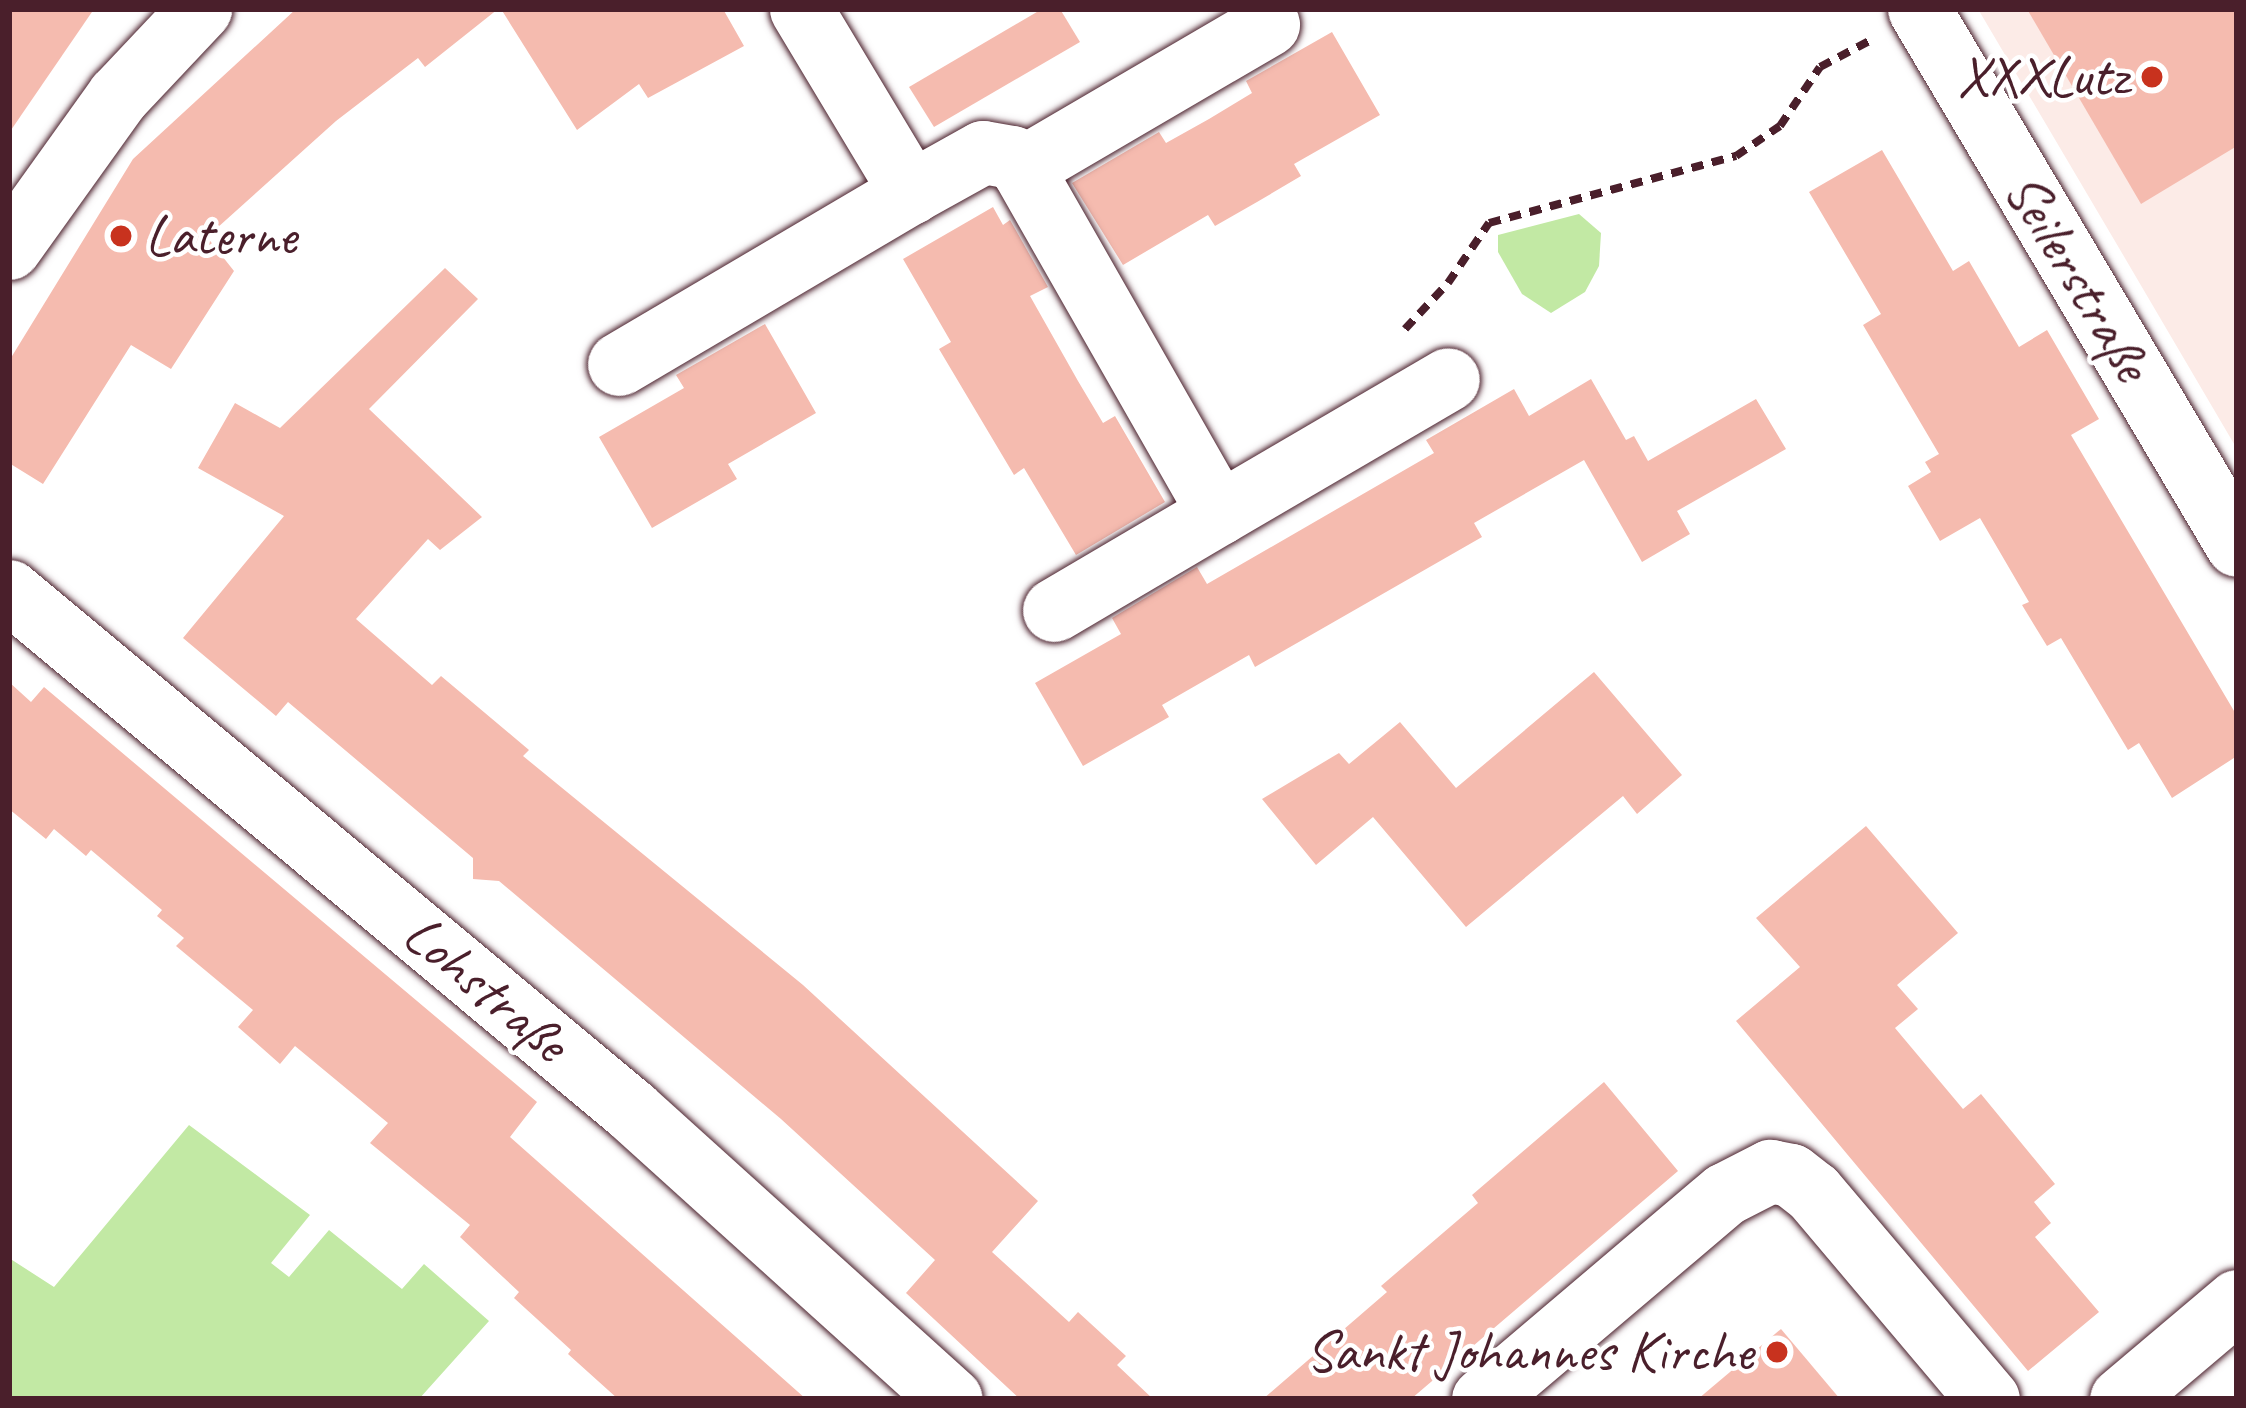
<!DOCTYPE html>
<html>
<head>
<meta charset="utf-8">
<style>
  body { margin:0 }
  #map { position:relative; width:2246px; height:1408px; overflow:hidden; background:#fff; font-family:Caveat,sans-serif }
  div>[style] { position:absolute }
  .built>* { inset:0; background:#fcebe7 }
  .green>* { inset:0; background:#c2e9a4 }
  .building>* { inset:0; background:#f5bbaf }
  .path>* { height:8px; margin-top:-4px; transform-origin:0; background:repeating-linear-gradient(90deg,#4a1f2b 0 12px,transparent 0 21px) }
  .roads { filter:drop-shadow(0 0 3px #4a1f2b) drop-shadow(0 0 3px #4a1f2b) }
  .minor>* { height:63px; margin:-31.5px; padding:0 31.5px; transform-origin:31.5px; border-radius:31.5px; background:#fff }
  .dots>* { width:33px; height:33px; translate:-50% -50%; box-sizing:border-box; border:6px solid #fff; border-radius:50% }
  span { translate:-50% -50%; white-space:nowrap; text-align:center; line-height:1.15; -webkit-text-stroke:9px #fff; paint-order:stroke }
  .poi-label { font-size:57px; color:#4a1f2b }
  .right { translate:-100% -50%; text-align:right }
  .left { translate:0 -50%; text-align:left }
  .street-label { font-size:57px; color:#4a1f2b }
  .frame { position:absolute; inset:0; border:12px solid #4a1f2b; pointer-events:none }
</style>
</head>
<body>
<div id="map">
  <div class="built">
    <i style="clip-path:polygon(1978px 9px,2237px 9px,2237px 449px,2119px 248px)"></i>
  </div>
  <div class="green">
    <i style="clip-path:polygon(1579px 214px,1601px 233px,1599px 266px,1585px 292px,1551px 313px,1522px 294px,1498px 252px,1498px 235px)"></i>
    <i style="clip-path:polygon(189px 1125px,310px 1215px,271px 1263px,289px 1277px,329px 1230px,402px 1289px,424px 1264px,489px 1321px,419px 1399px,9px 1399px,9px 1258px,54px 1287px)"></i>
  </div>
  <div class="building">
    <i style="clip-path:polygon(9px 9px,94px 9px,9px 133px)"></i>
    <i style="clip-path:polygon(296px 9px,498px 9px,425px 67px,418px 58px,336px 121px,207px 237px,234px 271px,171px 369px,131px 345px,43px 484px,9px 463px,9px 361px,133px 159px)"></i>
    <i style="clip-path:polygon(501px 9px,723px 9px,744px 46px,648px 98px,639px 84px,577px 130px)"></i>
    <i style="clip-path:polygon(1042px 9px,1060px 9px,1080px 42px,934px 127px,909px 87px)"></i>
    <i style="clip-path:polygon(2027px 9px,2237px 9px,2237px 146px,2141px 204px)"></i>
    <i style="clip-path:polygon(1332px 32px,1380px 115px,1294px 164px,1301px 176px,1257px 202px,1215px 226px,1208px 215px,1123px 265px,1072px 183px,1159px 132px,1166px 143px,1209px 119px,1252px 93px,1246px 81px)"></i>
    <i style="clip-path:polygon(1882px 150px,1953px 271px,1969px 261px,2019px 347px,2047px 330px,2099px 419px,2071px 435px,2237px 716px,2237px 756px,2172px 798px,2139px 743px,2128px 750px,2061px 638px,2047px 646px,2022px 605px,2029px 602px,1980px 518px,1940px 541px,1908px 486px,1931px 472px,1925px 462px,1939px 454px,1863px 325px,1881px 314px,1809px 192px)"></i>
    <i style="clip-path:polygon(993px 207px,1003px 225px,1010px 220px,1048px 287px,1030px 296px,1078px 381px,1103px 423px,1115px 416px,1165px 502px,1076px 555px,1024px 468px,1014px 475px,939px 349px,951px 342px,903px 259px)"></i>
    <i style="clip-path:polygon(445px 268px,478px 299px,369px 409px,482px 517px,440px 550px,428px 539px,356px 619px,432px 685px,441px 676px,529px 750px,523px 756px,803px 985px,1038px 1201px,992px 1252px,1069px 1322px,1078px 1312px,1126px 1356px,1117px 1365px,1153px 1399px,1020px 1399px,906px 1293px,935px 1260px,781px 1119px,499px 881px,473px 879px,473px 858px,288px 702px,276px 716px,183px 638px,284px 516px,198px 468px,235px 403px,280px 428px)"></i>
    <i style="clip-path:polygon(765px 324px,816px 413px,728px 464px,737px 479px,652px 528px,599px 437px,684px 388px,676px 375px)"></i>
    <i style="clip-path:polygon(1591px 379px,1626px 440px,1634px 436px,1648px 461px,1756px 399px,1786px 449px,1677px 511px,1690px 534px,1642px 562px,1584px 460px,1474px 523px,1482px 537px,1255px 667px,1249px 655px,1162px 705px,1169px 717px,1083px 766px,1035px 683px,1121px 634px,1112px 618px,1197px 567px,1207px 584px,1434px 453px,1426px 440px,1514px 389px,1529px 416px)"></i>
    <i style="clip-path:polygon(1594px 672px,1682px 775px,1637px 814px,1623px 796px,1466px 927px,1373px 817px,1316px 865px,1262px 799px,1339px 753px,1349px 764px,1400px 722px,1456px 788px)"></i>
    <i style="clip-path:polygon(9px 682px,31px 702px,44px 687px,537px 1102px,510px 1137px,806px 1399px,618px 1399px,568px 1354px,571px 1350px,514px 1298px,519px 1292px,460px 1237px,470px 1225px,370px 1143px,388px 1123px,295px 1046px,280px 1064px,238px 1027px,253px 1010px,176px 946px,184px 938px,157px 916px,162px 910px,91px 850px,86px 856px,54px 829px,46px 839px,9px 809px)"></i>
    <i style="clip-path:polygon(1866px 826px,1958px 933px,1897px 985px,1918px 1009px,1895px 1028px,1963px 1109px,1981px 1094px,2055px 1184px,2034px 1202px,2051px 1223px,2035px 1237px,2099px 1312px,2028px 1371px,1736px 1021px,1800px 967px,1756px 918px)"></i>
    <i style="clip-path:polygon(1604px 1082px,1678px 1171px,1411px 1399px,1263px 1399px,1387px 1292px,1381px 1286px,1478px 1203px,1472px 1195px)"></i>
    <i style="clip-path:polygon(1781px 1329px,1840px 1399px,1698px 1399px)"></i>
  </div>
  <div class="path">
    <i style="left:1405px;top:329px;width:63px;rotate:-46.9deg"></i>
    <i style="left:1448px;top:283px;width:73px;rotate:-55.7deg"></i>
    <i style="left:1489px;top:223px;width:256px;rotate:-15.2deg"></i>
    <i style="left:1736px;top:156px;width:53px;rotate:-34.3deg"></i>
    <i style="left:1780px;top:126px;width:71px;rotate:-55.9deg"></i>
    <i style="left:1820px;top:67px;width:58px;rotate:-27.9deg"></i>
  </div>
  <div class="roads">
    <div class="minor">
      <i style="left:801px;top:9px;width:214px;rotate:59deg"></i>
      <i style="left:911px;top:192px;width:82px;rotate:-29.1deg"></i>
      <i style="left:983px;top:152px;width:29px;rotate:10deg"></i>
      <i style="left:1012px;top:157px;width:15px;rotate:48deg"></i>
      <i style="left:1022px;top:168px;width:397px;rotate:60.3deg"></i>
      <i style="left:1219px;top:513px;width:265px;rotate:-30.3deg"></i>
      <i style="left:1919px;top:9px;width:623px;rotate:59.32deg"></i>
      <i style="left:1022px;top:168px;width:285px;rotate:-30.3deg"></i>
      <i style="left:9px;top:248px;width:187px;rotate:-54.4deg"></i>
      <i style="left:118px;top:96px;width:120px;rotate:-46.7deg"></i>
      <i style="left:619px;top:364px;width:339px;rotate:-30.5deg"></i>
      <i style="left:9px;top:591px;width:810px;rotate:39.84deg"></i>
      <i style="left:631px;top:1110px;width:431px;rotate:42.1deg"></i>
      <i style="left:1054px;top:610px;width:191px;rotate:-30.5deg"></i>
      <i style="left:1483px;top:1399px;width:317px;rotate:-40.3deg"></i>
      <i style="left:1725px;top:1194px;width:51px;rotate:-27.1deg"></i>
      <i style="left:1770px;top:1171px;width:21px;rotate:11deg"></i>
      <i style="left:1791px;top:1175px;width:28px;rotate:38deg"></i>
      <i style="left:1813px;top:1192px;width:271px;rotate:49.8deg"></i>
      <i style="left:2121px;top:1399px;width:152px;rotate:-40.2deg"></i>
    </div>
  </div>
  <div class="dots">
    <i style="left:2152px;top:77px;background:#c8321e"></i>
    <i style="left:121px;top:236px;background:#c8321e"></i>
    <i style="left:1777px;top:1352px;background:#c8321e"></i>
  </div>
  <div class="poi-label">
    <span class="right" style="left:2128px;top:77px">XXXLutz</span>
    <span class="left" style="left:145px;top:236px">Laterne</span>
    <span class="right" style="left:1753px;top:1352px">Sankt Johannes Kirche</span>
  </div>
  <div class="street-label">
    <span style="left:2078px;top:277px;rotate:59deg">Seilerstraße</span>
    <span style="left:486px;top:988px;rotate:40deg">Lohstraße</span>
  </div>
  <div class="frame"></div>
</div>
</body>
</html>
